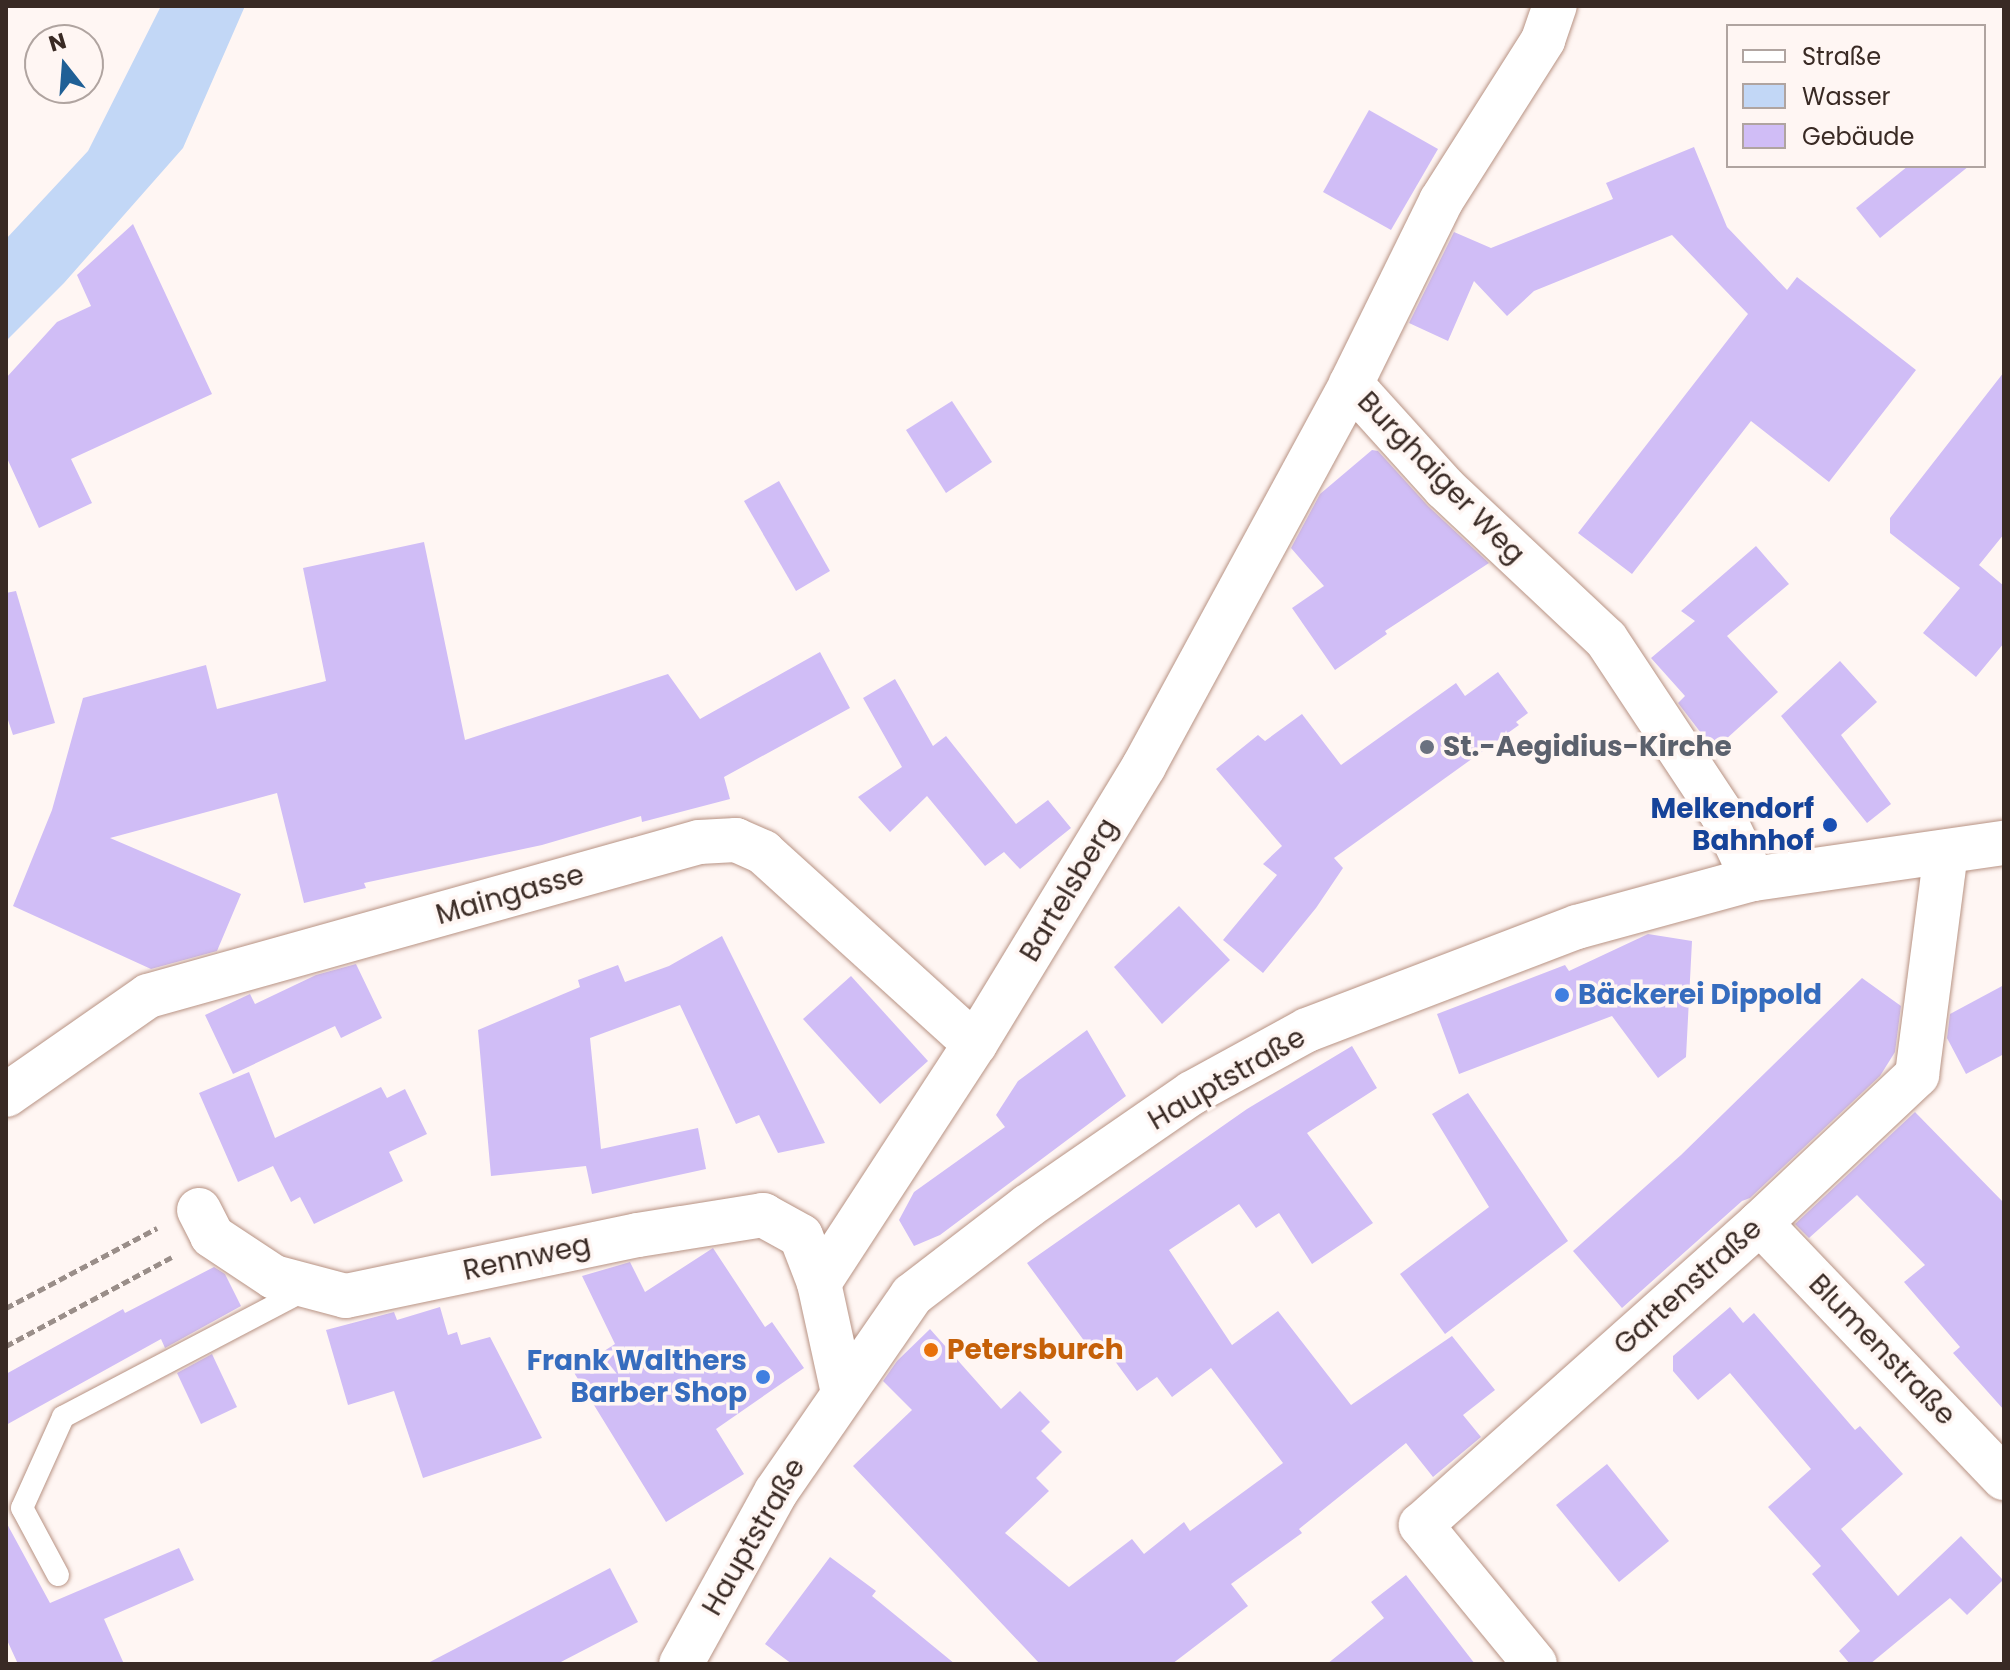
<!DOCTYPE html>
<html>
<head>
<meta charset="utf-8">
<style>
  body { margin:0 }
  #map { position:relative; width:2010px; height:1670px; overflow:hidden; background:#fff6f3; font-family:Poppins,sans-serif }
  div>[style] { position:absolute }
  .water>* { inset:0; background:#c2d7f6 }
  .building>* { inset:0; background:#d0bdf6 }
  .path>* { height:5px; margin-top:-2.5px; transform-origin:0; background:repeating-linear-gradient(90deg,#9a8e89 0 8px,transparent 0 12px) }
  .roads { filter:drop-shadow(0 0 2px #b89384) drop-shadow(0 0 2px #b89384) }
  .lane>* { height:22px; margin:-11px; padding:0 11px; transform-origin:11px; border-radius:11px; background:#fff }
  .street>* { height:44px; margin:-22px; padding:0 22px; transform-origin:22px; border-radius:22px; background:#fff }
  .secondary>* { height:44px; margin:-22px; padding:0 22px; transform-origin:22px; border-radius:22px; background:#fff }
  .dots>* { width:22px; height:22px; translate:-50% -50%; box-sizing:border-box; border:4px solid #fff6f3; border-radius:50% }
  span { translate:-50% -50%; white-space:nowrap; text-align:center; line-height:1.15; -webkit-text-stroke:7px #fff6f3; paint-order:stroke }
  .street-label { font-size:28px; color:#392a24 }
  .worship-label { font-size:28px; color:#5b616d; font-weight:700 }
  .left { translate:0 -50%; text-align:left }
  .transit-label { font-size:28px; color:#164399; font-weight:700 }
  .right { translate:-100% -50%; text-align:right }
  .shop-label { font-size:28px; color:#366cbe; font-weight:700 }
  .food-label { font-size:28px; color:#c56008; font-weight:700 }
  .frame { position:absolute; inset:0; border:8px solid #392a24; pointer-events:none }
  .legend { position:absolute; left:1726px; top:24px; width:260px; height:144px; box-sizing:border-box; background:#fff6f3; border:2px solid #b0a4a0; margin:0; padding:10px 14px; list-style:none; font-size:24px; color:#392a24 }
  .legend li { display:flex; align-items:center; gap:16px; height:40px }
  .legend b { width:40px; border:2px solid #b0a4a0 }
  .north { position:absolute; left:24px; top:24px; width:80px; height:80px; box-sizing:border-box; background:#fff6f3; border:2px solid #b0a4a0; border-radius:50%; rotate:343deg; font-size:22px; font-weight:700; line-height:32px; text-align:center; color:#392a24 }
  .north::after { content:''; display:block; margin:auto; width:28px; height:36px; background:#206096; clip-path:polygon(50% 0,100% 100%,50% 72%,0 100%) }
</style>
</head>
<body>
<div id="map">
  <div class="water">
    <i style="clip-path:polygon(161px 6px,245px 6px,183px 148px,64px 283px,6px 341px,6px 239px,88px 151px)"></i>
  </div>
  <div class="building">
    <i style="clip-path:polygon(1369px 110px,1438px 149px,1391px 230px,1323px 192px)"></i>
    <i style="clip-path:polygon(1694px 147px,1727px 227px,1787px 290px,1797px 277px,1916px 370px,1829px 482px,1751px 421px,1632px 574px,1578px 533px,1748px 314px,1672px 235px,1534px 291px,1507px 316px,1474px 281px,1448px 341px,1409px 323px,1454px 232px,1491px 248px,1613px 199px,1606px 183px)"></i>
    <i style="clip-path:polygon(1908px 166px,1969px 166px,1880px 238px,1856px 208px)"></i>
    <i style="clip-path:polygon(133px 224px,212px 394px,71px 459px,92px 503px,39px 528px,6px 456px,6px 378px,57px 322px,91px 306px,77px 275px)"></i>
    <i style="clip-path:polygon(2004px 372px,2004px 534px,1979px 565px,2004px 586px,2004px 643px,1976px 677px,1923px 633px,1960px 588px,1890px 533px,1890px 518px)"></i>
    <i style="clip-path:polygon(952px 401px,992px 462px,946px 493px,906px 430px)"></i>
    <i style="clip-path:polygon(1372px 450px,1378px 451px,1428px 506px,1489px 563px,1385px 631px,1387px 634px,1335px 670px,1292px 608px,1324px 586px,1291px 548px,1320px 494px)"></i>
    <i style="clip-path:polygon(779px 481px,830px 571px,796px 591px,744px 501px)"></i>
    <i style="clip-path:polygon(424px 542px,465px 740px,668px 674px,700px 719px,820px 652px,850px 708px,724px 777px,730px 799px,642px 822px,641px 816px,542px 845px,364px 883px,366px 888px,304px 903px,277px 793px,110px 838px,241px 894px,217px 951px,151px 969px,13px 906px,52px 810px,83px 698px,206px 665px,217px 709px,326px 681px,303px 568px)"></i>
    <i style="clip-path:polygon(1756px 546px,1789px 584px,1727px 636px,1778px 692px,1714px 750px,1678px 703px,1685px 696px,1651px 658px,1695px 621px,1681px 611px)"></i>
    <i style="clip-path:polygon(16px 591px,55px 723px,13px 735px,6px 714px,6px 593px)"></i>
    <i style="clip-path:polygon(1840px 661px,1877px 702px,1841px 735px,1891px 804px,1867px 823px,1781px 716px)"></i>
    <i style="clip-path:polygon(1498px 672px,1528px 713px,1516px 722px,1519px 725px,1334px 858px,1343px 868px,1316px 908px,1263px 973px,1223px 940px,1277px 875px,1263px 864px,1282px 846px,1216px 769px,1258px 735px,1265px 741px,1302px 714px,1341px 765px,1456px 683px,1465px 696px)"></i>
    <i style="clip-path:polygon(895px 679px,933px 746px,946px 736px,1016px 824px,1048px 800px,1071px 828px,1020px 869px,1004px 852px,985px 866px,927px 796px,890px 832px,858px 797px,902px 767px,863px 698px)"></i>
    <i style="clip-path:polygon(1179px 906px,1230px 960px,1162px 1024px,1114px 967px)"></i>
    <i style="clip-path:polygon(1648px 934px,1692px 941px,1686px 1057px,1658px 1078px,1612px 1016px,1459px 1074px,1437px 1014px,1565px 965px,1569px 971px)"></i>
    <i style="clip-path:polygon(722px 936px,825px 1143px,778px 1153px,759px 1115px,736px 1124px,680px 1005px,590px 1038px,601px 1149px,698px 1128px,706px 1169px,592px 1194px,586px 1166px,491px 1176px,478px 1030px,580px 987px,578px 980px,618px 965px,625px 982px,669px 966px)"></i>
    <i style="clip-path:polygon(356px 964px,382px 1018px,341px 1038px,335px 1026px,233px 1074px,205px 1015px,250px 994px,255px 1004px,316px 975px)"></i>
    <i style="clip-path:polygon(851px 976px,928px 1061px,880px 1104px,803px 1019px)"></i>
    <i style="clip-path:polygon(1862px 978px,1901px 1006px,1895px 1052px,1880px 1076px,1750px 1198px,1742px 1201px,1622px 1308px,1573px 1251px,1681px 1155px)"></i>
    <i style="clip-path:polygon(2004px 985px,2004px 1054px,1966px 1074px,1947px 1038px,1950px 1014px)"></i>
    <i style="clip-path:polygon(1087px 1030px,1126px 1096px,940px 1235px,914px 1246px,899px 1220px,914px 1192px,1005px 1127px,996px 1115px,1018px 1081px)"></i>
    <i style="clip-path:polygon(1352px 1046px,1377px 1088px,1307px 1133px,1373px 1223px,1312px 1264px,1279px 1213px,1256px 1228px,1239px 1204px,1169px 1250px,1232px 1345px,1278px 1311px,1351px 1405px,1452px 1336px,1495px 1390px,1463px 1415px,1481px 1437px,1433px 1477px,1406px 1443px,1299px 1529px,1302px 1533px,1231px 1584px,1248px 1606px,1172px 1664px,1040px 1664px,853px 1466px,912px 1410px,883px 1381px,897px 1361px,930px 1329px,1001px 1409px,1020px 1391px,1050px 1422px,1041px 1431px,1062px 1452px,1036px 1478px,1049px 1491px,1005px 1533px,1069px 1587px,1132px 1539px,1144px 1554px,1184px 1522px,1190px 1531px,1283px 1463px,1211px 1368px,1172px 1397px,1157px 1377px,1137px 1391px,1106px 1349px,1096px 1357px,1027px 1263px,1247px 1109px)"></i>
    <i style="clip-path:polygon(249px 1072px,275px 1138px,381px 1087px,387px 1098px,405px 1089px,427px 1134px,389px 1152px,403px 1181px,314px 1224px,300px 1197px,291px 1202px,273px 1166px,238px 1182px,199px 1093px)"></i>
    <i style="clip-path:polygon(1468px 1093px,1568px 1241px,1445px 1334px,1400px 1274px,1489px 1207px,1432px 1114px)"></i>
    <i style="clip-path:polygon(1915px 1112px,2004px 1203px,2004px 1410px,1953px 1353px,1960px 1347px,1904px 1282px,1925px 1265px,1857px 1195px,1809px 1238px,1795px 1224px)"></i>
    <i style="clip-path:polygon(713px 1248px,765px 1327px,772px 1322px,804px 1368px,716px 1429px,744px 1474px,666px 1522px,573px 1371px,615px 1344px,582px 1276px,630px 1262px,645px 1292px)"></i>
    <i style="clip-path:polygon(214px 1267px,225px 1274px,241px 1306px,165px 1348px,161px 1339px,6px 1425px,6px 1374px,123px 1309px,125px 1313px)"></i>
    <i style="clip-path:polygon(440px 1307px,448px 1335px,457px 1332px,461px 1345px,490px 1337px,542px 1438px,423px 1478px,394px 1391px,348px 1405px,326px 1330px,394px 1312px,397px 1320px)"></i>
    <i style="clip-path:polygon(1730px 1307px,1743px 1323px,1754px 1313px,1855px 1430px,1860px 1426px,1903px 1474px,1841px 1529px,1898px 1596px,1961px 1536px,2003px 1580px,1967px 1615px,1950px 1598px,1870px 1664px,1850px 1664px,1839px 1651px,1860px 1631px,1812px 1574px,1821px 1566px,1768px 1507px,1811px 1469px,1730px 1373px,1698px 1400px,1673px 1371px,1673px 1356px)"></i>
    <i style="clip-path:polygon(212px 1354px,237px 1407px,201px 1424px,177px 1373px)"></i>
    <i style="clip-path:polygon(1607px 1464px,1669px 1541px,1619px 1582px,1556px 1505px)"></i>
    <i style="clip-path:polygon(6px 1522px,50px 1603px,179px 1548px,194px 1580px,104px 1619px,124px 1664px,18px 1664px,6px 1638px)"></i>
    <i style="clip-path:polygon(830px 1557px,876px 1591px,872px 1596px,955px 1664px,792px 1664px,765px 1644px)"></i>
    <i style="clip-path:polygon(610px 1568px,638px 1622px,557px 1664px,426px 1664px)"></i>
    <i style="clip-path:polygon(1406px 1575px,1475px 1664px,1327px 1664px,1384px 1618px,1371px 1602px)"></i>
  </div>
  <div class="path">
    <i style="left:6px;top:1308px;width:171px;rotate:-27.9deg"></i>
    <i style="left:6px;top:1346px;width:188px;rotate:-28.2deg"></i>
  </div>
  <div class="roads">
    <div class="lane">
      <i style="left:58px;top:1575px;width:76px;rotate:-118.2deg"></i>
      <i style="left:22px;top:1508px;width:100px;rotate:-65.7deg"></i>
      <i style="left:63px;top:1417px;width:276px;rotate:-27.7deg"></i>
    </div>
    <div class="street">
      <i style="left:1351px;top:384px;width:140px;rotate:47.9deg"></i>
      <i style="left:1445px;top:488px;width:221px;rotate:43.2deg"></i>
      <i style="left:1606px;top:639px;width:210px;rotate:56.5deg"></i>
      <i style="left:1722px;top:814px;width:72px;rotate:64.5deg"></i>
      <i style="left:6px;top:1095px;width:173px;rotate:-34.9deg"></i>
      <i style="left:148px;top:996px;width:572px;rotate:-15.62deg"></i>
      <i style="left:699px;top:842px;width:37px;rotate:-3deg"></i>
      <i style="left:736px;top:840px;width:30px;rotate:24deg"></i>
      <i style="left:763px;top:852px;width:286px;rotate:42.2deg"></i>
      <i style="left:199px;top:1210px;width:29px;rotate:63deg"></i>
      <i style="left:212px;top:1236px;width:74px;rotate:33.5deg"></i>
      <i style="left:274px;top:1277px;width:74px;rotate:14.8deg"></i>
      <i style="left:346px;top:1296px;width:298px;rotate:-11.8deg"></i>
      <i style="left:638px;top:1235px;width:127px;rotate:-9.1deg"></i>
      <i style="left:763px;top:1215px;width:43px;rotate:28.9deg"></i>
      <i style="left:801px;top:1236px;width:50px;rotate:69deg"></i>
      <i style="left:819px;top:1283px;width:113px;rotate:77.7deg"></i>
      <i style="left:1760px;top:1223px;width:353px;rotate:46.3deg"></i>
      <i style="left:819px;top:1283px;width:285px;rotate:-56.9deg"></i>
      <i style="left:975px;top:1044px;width:325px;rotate:-58.7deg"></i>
      <i style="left:1144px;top:766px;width:434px;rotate:-61.5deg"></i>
      <i style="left:1351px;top:384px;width:204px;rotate:-63.8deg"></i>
      <i style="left:1441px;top:201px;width:191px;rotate:-57.6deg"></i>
      <i style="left:1543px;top:40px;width:36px;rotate:-71deg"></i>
      <i style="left:1535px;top:1664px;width:180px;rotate:-129.4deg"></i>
      <i style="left:1421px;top:1525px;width:454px;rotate:-41.7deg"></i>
      <i style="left:1760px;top:1223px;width:216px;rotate:-43.3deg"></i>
      <i style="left:1917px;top:1075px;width:225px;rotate:-82.6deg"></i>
    </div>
    <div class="secondary">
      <i style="left:681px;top:1664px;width:196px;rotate:-61.1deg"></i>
      <i style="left:776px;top:1492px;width:239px;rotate:-55.4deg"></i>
      <i style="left:912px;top:1295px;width:146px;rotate:-37.5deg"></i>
      <i style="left:1028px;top:1206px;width:199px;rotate:-34.6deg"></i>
      <i style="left:1192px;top:1093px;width:131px;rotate:-28.7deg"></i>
      <i style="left:1307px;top:1030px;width:289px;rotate:-20.9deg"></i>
      <i style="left:1577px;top:927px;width:182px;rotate:-15.3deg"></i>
      <i style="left:1753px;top:879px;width:254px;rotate:-8.2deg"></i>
    </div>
  </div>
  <div class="dots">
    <i style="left:1427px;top:747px;background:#6b7280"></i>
    <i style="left:1830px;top:825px;background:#1a4fb4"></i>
    <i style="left:1562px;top:995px;background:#3f7fe0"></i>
    <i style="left:931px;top:1350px;background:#e8710a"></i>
    <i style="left:763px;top:1377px;background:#3f7fe0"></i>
  </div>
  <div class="street-label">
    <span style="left:1441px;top:478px;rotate:46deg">Burghaiger Weg</span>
    <span style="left:1069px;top:890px;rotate:-59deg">Bartelsberg</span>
    <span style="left:510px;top:895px;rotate:-16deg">Maingasse</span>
    <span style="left:1227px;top:1079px;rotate:-30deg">Hauptstraße</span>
    <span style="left:527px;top:1258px;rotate:-12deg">Rennweg</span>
    <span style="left:1688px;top:1287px;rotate:-42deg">Gartenstraße</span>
    <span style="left:1882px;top:1350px;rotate:46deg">Blumenstraße</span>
    <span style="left:754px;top:1537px;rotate:-60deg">Hauptstraße</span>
  </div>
  <div class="worship-label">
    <span class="left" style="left:1443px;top:747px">St.-Aegidius-Kirche</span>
  </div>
  <div class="transit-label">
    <span class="right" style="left:1814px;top:825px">Melkendorf<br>Bahnhof</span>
  </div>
  <div class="shop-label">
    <span class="left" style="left:1578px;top:995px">Bäckerei Dippold</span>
    <span class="right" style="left:747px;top:1377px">Frank Walthers<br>Barber Shop</span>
  </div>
  <div class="food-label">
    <span class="left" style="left:947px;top:1350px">Petersburch</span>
  </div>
  <div class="frame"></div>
  <ul class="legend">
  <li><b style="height:10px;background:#fff"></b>Straße</li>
  <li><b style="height:22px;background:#c2d7f6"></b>Wasser</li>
  <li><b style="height:22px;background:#d0bdf6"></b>Gebäude</li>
  </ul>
  <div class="north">N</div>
</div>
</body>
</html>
